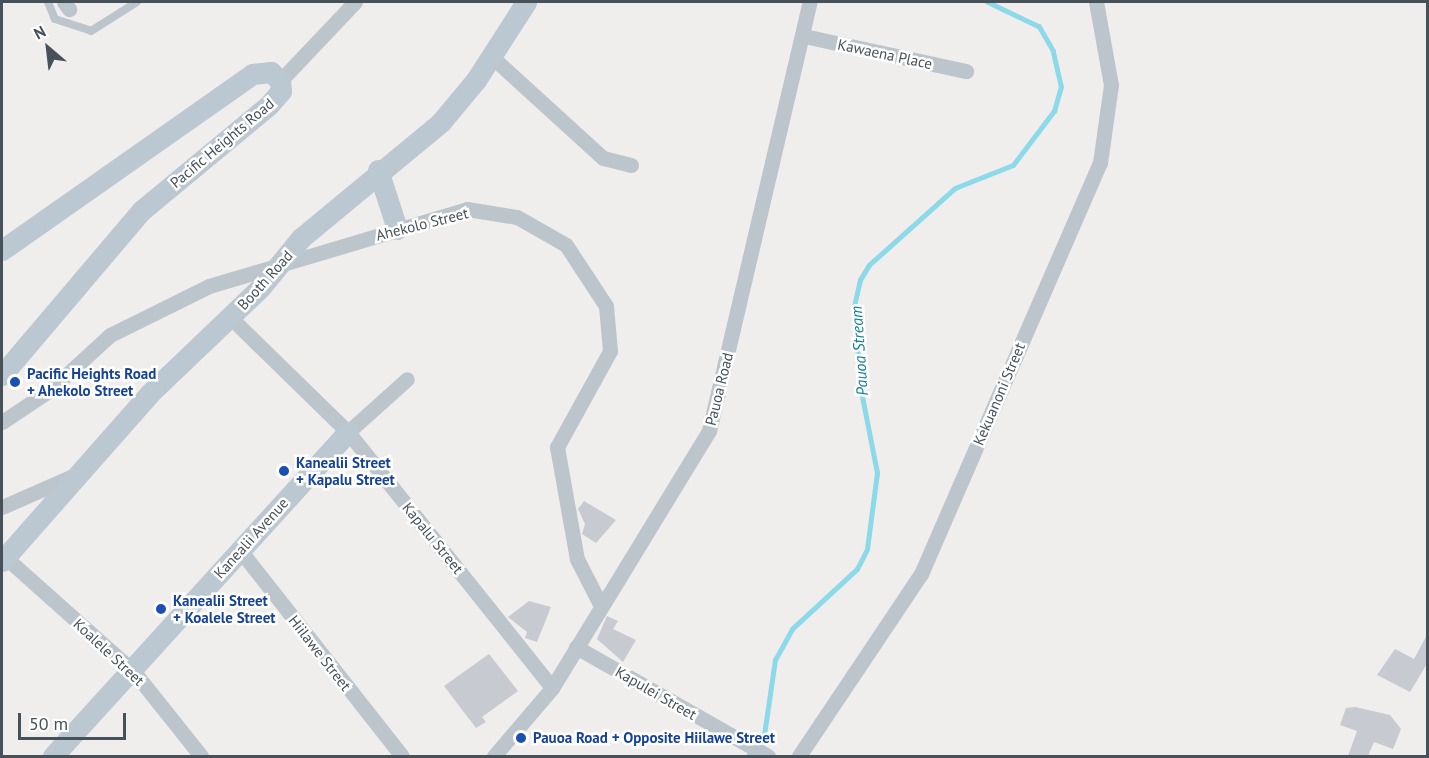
<!DOCTYPE html>
<html>
<head>
<meta charset="utf-8">
<style>
  body { margin:0 }
  #map { position:relative; width:1429px; height:758px; overflow:hidden; background:#f0eded; font-family:"PT Sans",sans-serif }
  div>[style] { position:absolute }
  .stream>* { height:4.5px; margin:-2.25px; padding:0 2.25px; transform-origin:2.25px; border-radius:2.25px; background:#8bd9e9 }
  .building>* { inset:0; background:#c7cad0 }
  .lane>* { height:8px; margin:-4px; padding:0 4px; transform-origin:4px; border-radius:4px; background:#bcc5cc }
  .street>* { height:15px; margin:-7.5px; padding:0 7.5px; transform-origin:7.5px; border-radius:7.5px; background:#bcc5cc }
  .secondary>* { height:21px; margin:-10.5px; padding:0 10.5px; transform-origin:10.5px; border-radius:10.5px; background:#bbc7d1 }
  .dots>* { width:16px; height:16px; translate:-50% -50%; box-sizing:border-box; border:3px solid #fff; border-radius:50% }
  span { translate:-50% -50%; white-space:nowrap; text-align:center; line-height:1.15; -webkit-text-stroke:5px #fff; paint-order:stroke }
  .street-label { font-size:15px; color:#46515a }
  .transit-label { font-size:15px; color:#164399; font-weight:700 }
  .left { translate:0 -50%; text-align:left }
  .water-label { font-size:16px; color:#117e94; font-style:italic }
  .frame { position:absolute; inset:0; border:3px solid #46515a; pointer-events:none }
  .north { position:absolute; left:18px; top:18px; width:60px; height:60px; -webkit-text-stroke:4px #fff; paint-order:stroke; rotate:332deg; font-size:16px; font-weight:700; line-height:24px; text-align:center; color:#46515a }
  .north::after { content:''; display:block; margin:auto; width:21px; height:27px; background:#46515a; clip-path:polygon(50% 0,100% 100%,50% 72%,0 100%) }
  .scale { position:absolute; left:18px; top:713px; width:108px; height:27px; box-sizing:border-box; border:3px solid #46515a; border-top:0; padding-left:8px; font-size:18px; line-height:21px; white-space:nowrap; color:#46515a; -webkit-text-stroke:4px #fff; paint-order:stroke }
</style>
</head>
<body>
<div id="map">
  <div class="stream">
    <i style="left:748px;top:756px;width:26px;rotate:-53deg"></i>
    <i style="left:764px;top:735px;width:76px;rotate:-81.7deg"></i>
    <i style="left:775px;top:660px;width:35px;rotate:-61deg"></i>
    <i style="left:792px;top:629px;width:88px;rotate:-42.7deg"></i>
    <i style="left:857px;top:569px;width:22px;rotate:-63deg"></i>
    <i style="left:867px;top:549px;width:77px;rotate:-82.5deg"></i>
    <i style="left:877px;top:473px;width:89px;rotate:-101.1deg"></i>
    <i style="left:860px;top:386px;width:80px;rotate:-94.3deg"></i>
    <i style="left:854px;top:306px;width:27px;rotate:-77deg"></i>
    <i style="left:860px;top:280px;width:17px;rotate:-59deg"></i>
    <i style="left:869px;top:265px;width:115px;rotate:-41.8deg"></i>
    <i style="left:955px;top:188px;width:62px;rotate:-21.6deg"></i>
    <i style="left:1013px;top:165px;width:68px;rotate:-52.8deg"></i>
    <i style="left:1054px;top:111px;width:25px;rotate:-74deg"></i>
    <i style="left:1061px;top:87px;width:37px;rotate:-103deg"></i>
    <i style="left:1053px;top:51px;width:28px;rotate:-120deg"></i>
    <i style="left:1039px;top:27px;width:58px;rotate:-154.3deg"></i>
  </div>
  <div class="building">
    <i style="clip-path:polygon(584px 501px,616px 520px,596px 543px,582px 534px,585px 524px,578px 509px)"></i>
    <i style="clip-path:polygon(529px 601px,551px 607px,537px 642px,525px 638px,527px 632px,508px 617px)"></i>
    <i style="clip-path:polygon(607px 616px,618px 621px,613px 629px,636px 640px,623px 662px,597px 639px)"></i>
    <i style="clip-path:polygon(1428px 633px,1428px 662px,1410px 692px,1377px 675px,1395px 649px,1414px 659px)"></i>
    <i style="clip-path:polygon(489px 654px,518px 691px,482px 717px,486px 722px,476px 728px,444px 686px)"></i>
    <i style="clip-path:polygon(1355px 707px,1390px 715px,1401px 729px,1393px 749px,1374px 742px,1368px 756px,1348px 756px,1357px 731px,1340px 725px,1346px 708px)"></i>
  </div>
  <div class="lane">
    <i style="left:48px;top:2px;width:18px;rotate:68deg"></i>
    <i style="left:55px;top:19px;width:38px;rotate:18deg"></i>
    <i style="left:91px;top:31px;width:54px;rotate:-32.2deg"></i>
  </div>
  <div class="street">
    <i style="left:64px;top:2px;width:9px;rotate:54deg"></i>
    <i style="left:804px;top:36px;width:166px;rotate:12.2deg"></i>
    <i style="left:492px;top:57px;width:150px;rotate:42.3deg"></i>
    <i style="left:603px;top:158px;width:29px;rotate:14deg"></i>
    <i style="left:280px;top:81px;width:109px;rotate:-46.5deg"></i>
    <i style="left:231px;top:318px;width:163px;rotate:44.3deg"></i>
    <i style="left:348px;top:432px;width:327px;rotate:51.4deg"></i>
    <i style="left:2px;top:422px;width:58px;rotate:-33.7deg"></i>
    <i style="left:50px;top:390px;width:81px;rotate:-42.5deg"></i>
    <i style="left:110px;top:335px;width:110px;rotate:-26.3deg"></i>
    <i style="left:209px;top:286px;width:269px;rotate:-16.6deg"></i>
    <i style="left:467px;top:209px;width:51px;rotate:9.1deg"></i>
    <i style="left:517px;top:217px;width:56px;rotate:29.7deg"></i>
    <i style="left:566px;top:245px;width:73px;rotate:56.7deg"></i>
    <i style="left:606px;top:306px;width:45px;rotate:84.9deg"></i>
    <i style="left:610px;top:351px;width:110px;rotate:118.9deg"></i>
    <i style="left:557px;top:447px;width:114px;rotate:79.9deg"></i>
    <i style="left:577px;top:559px;width:48px;rotate:62.9deg"></i>
    <i style="left:348px;top:432px;width:79px;rotate:-41.9deg"></i>
    <i style="left:2px;top:507px;width:77px;rotate:-23.6deg"></i>
    <i style="left:239px;top:549px;width:263px;rotate:51.8deg"></i>
    <i style="left:5px;top:557px;width:173px;rotate:41.7deg"></i>
    <i style="left:134px;top:672px;width:107px;rotate:51.4deg"></i>
    <i style="left:576px;top:647px;width:221px;rotate:29.6deg"></i>
    <i style="left:494px;top:756px;width:89px;rotate:-49.5deg"></i>
    <i style="left:552px;top:688px;width:301px;rotate:-58.6deg"></i>
    <i style="left:709px;top:431px;width:441px;rotate:-76.8deg"></i>
    <i style="left:799px;top:756px;width:219px;rotate:-56.2deg"></i>
    <i style="left:921px;top:574px;width:448px;rotate:-66.5deg"></i>
    <i style="left:1100px;top:163px;width:79px;rotate:-82deg"></i>
    <i style="left:1111px;top:85px;width:84px;rotate:-100.2deg"></i>
  </div>
  <div class="secondary">
    <i style="left:378px;top:170px;width:62px;rotate:72.1deg"></i>
    <i style="left:2px;top:250px;width:306px;rotate:-35.1deg"></i>
    <i style="left:252px;top:74px;width:19px;rotate:-6deg"></i>
    <i style="left:271px;top:72px;width:13px;rotate:45deg"></i>
    <i style="left:280px;top:81px;width:10px;rotate:84deg"></i>
    <i style="left:281px;top:91px;width:18px;rotate:131deg"></i>
    <i style="left:269px;top:105px;width:166px;rotate:140.4deg"></i>
    <i style="left:141px;top:211px;width:215px;rotate:130.3deg"></i>
    <i style="left:2px;top:561px;width:222px;rotate:-48.6deg"></i>
    <i style="left:149px;top:394px;width:153px;rotate:-43.7deg"></i>
    <i style="left:260px;top:288px;width:65px;rotate:-50.6deg"></i>
    <i style="left:301px;top:238px;width:182px;rotate:-39.6deg"></i>
    <i style="left:441px;top:122px;width:55px;rotate:-50.2deg"></i>
    <i style="left:476px;top:80px;width:93px;rotate:-57.3deg"></i>
    <i style="left:53px;top:756px;width:438px;rotate:-47.7deg"></i>
  </div>
  <div class="dots">
    <i style="left:15px;top:382px;background:#1a4fb4"></i>
    <i style="left:284px;top:471px;background:#1a4fb4"></i>
    <i style="left:161px;top:609px;background:#1a4fb4"></i>
    <i style="left:521px;top:738px;background:#1a4fb4"></i>
  </div>
  <div class="street-label">
    <span style="left:885px;top:54px;rotate:12deg">Kawaena Place</span>
    <span style="left:222px;top:143px;rotate:-40deg">Pacific Heights Road</span>
    <span style="left:422px;top:224px;rotate:-14deg">Ahekolo Street</span>
    <span style="left:265px;top:280px;rotate:-48deg">Booth Road</span>
    <span style="left:719px;top:389px;rotate:-76deg">Pauoa Road</span>
    <span style="left:999px;top:394px;rotate:-67deg">Kekuanoni Street</span>
    <span style="left:251px;top:538px;rotate:-48deg">Kanealii Avenue</span>
    <span style="left:433px;top:538px;rotate:51deg">Kapalu Street</span>
    <span style="left:109px;top:652px;rotate:43deg">Koalele Street</span>
    <span style="left:320px;top:653px;rotate:52deg">Hiilawe Street</span>
    <span style="left:656px;top:693px;rotate:30deg">Kapulei Street</span>
  </div>
  <div class="transit-label">
    <span class="left" style="left:27px;top:382px">Pacific Heights Road<br>+ Ahekolo Street</span>
    <span class="left" style="left:296px;top:471px">Kanealii Street<br>+ Kapalu Street</span>
    <span class="left" style="left:173px;top:609px">Kanealii Street<br>+ Koalele Street</span>
    <span class="left" style="left:533px;top:738px">Pauoa Road + Opposite Hiilawe Street</span>
  </div>
  <div class="water-label">
    <span style="left:859px;top:351px;rotate:-94deg">Pauoa Stream</span>
  </div>
  <div class="frame"></div>
  <div class="north">N</div>
  <div class="scale">50 m</div>
</div>
</body>
</html>
